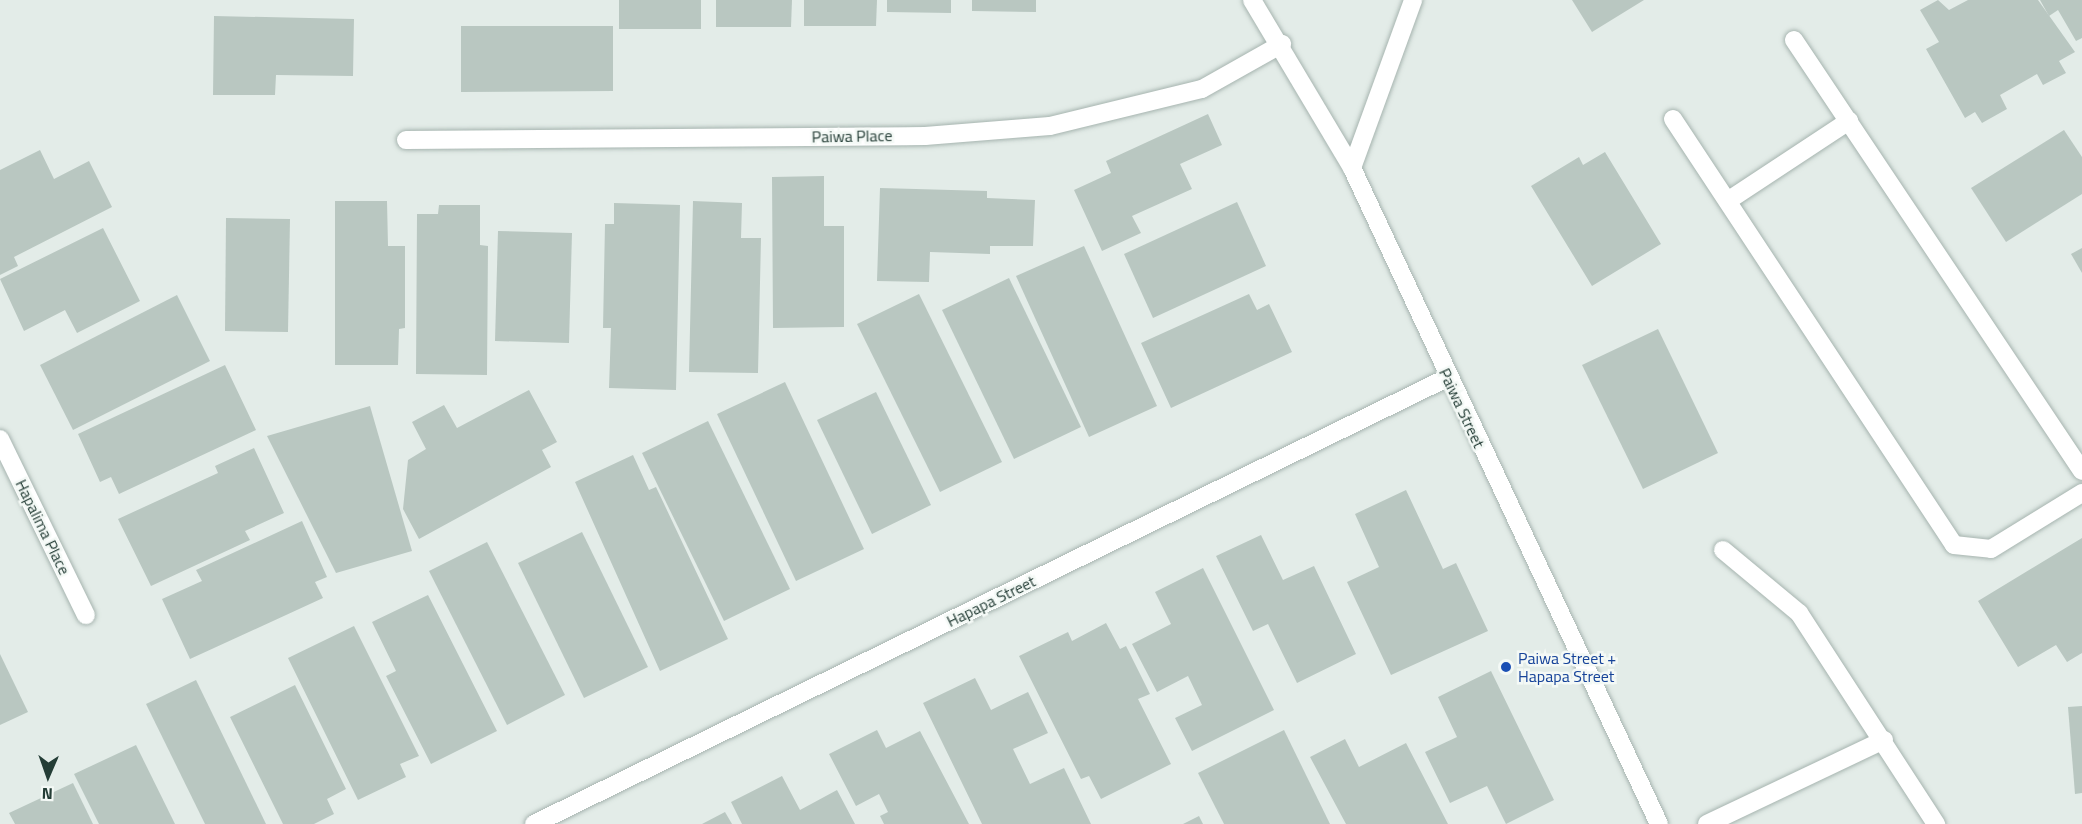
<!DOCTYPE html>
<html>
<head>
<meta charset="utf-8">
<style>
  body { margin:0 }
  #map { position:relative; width:2082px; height:824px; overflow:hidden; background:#e3ece8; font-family:"Titillium Web",sans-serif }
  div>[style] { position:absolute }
  .building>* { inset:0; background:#b9c7c1 }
  .roads { filter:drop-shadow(0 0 2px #a6b4af) drop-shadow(0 0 2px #a6b4af) }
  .service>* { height:18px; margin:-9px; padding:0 9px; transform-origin:9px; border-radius:9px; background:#fff }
  .minor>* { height:18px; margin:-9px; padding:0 9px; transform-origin:9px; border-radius:9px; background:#fff }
  .tertiary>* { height:18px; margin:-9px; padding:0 9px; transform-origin:9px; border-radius:9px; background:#fff }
  .secondary>* { height:18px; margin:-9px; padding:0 9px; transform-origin:9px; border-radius:9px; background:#fff }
  .dots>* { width:16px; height:16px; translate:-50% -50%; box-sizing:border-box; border:3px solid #f4f9f6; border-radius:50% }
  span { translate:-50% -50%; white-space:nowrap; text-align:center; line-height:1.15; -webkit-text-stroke:5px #f4f9f6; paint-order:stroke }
  .street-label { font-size:16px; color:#243d36 }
  .transit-label { font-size:16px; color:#164399 }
  .left { translate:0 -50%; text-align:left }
  .north { position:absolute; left:18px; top:746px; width:60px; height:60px; -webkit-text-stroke:4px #f4f9f6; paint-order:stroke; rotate:182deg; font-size:16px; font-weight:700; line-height:24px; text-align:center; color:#243d36 }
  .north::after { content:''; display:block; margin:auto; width:21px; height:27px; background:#243d36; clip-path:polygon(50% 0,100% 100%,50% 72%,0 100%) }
</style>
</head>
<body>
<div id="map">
  <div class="building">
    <i style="clip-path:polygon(619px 0,701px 0,701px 29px,619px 29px)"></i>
    <i style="clip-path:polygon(716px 0,792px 0,791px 27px,716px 27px)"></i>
    <i style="clip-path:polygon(804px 0,877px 0,876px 26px,804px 26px)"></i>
    <i style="clip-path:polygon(887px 0,951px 0,951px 13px,887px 12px)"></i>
    <i style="clip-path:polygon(972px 0,1036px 0,1036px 12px,972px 11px)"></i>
    <i style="clip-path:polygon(1572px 0,1644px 0,1592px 32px)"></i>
    <i style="clip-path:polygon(1938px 0,1949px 10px,1968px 0,2038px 0,2075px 52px,2059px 61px,2066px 73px,2043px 85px,2037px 74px,2000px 95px,2007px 109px,1982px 123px,1975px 112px,1965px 118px,1926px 49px,1939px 42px,1920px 10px)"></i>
    <i style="clip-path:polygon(2040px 0,2082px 0,2082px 38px,2076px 41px,2058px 10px,2049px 16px)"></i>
    <i style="clip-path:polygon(214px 16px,354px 19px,353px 76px,276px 75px,275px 95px,213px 95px)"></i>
    <i style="clip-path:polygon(461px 26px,613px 26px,613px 91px,461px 92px)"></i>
    <i style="clip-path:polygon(1208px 114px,1222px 145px,1180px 164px,1192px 189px,1132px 216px,1141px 233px,1102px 251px,1074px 190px,1111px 173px,1106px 161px)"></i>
    <i style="clip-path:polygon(2064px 130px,2082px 157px,2082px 194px,2006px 242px,1971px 188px)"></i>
    <i style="clip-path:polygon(40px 150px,54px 179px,89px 161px,112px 207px,14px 257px,18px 266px,0 275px,0 170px)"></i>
    <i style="clip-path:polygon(1605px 152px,1661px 244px,1592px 286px,1531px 186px,1579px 157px,1583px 165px)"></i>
    <i style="clip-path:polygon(824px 176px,824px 226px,844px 226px,844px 327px,773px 328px,772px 177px)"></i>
    <i style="clip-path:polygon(880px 188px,987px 191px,987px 198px,1035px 200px,1033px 246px,990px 246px,990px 254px,930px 252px,929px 282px,877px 281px)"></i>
    <i style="clip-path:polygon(335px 201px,387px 201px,388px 246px,405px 246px,405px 328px,399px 329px,398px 365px,335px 365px)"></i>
    <i style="clip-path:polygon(693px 201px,742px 203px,741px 238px,761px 238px,758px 373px,689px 372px)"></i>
    <i style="clip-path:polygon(1237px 202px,1266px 266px,1153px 318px,1124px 254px)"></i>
    <i style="clip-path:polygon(614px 203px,680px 205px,676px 390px,609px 388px,611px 328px,603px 328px,605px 224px,614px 224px)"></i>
    <i style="clip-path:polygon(439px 205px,480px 205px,480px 245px,488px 246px,487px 375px,416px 374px,417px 214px,438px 214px)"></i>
    <i style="clip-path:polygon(226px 218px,290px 219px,288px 332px,225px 331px)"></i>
    <i style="clip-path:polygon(103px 228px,140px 301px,77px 333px,65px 310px,24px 331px,0 279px)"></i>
    <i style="clip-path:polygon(498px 231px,572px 233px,569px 343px,495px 341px)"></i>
    <i style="clip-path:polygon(1084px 246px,1157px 406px,1089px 437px,1016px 276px)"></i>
    <i style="clip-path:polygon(2082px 248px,2082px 273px,2071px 254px)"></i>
    <i style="clip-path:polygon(1009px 278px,1081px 427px,1014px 459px,942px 310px)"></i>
    <i style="clip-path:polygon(919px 294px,1002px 462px,940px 492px,857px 324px)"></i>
    <i style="clip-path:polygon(1249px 294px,1257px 310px,1269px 304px,1292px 352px,1171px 408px,1141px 343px)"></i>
    <i style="clip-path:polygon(177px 295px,210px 361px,73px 430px,40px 365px)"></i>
    <i style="clip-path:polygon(1658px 329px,1718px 453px,1643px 489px,1582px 365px)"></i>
    <i style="clip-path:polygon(225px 365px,256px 430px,119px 494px,111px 477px,100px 482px,78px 434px)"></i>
    <i style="clip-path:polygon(785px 382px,864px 549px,796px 581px,717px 414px)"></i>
    <i style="clip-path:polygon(529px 390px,557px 442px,542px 450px,551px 467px,419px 539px,403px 509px,408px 460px,426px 449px,412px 422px,444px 405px,457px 428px)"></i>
    <i style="clip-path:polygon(876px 392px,931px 505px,872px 534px,817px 420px)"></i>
    <i style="clip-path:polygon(370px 406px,412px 551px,336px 573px,267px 436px)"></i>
    <i style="clip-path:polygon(708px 421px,790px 589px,724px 621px,642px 453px)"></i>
    <i style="clip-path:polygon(254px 448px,284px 513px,245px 531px,250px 540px,151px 586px,118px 519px,218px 473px,215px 466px)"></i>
    <i style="clip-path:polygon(633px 455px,649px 490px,656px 487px,728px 639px,660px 671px,575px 482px)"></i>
    <i style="clip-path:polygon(1406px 490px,1443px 569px,1456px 563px,1488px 631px,1391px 675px,1347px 582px,1379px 567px,1355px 514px)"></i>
    <i style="clip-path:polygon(302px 521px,327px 577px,315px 582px,323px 598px,190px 659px,162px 599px,202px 581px,196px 570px)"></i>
    <i style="clip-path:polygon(582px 532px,648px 667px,584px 698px,518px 563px)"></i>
    <i style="clip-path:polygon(1261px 535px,1283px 580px,1314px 566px,1356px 654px,1297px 683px,1268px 624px,1253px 631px,1216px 556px)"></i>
    <i style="clip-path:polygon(2082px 538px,2082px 653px,2067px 662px,2056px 645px,2018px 667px,1978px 601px)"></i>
    <i style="clip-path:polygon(487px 542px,565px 695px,507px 725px,429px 571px)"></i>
    <i style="clip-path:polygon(1203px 568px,1274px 710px,1192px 751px,1175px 718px,1202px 705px,1188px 676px,1157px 692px,1132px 644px,1171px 624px,1155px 592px)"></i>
    <i style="clip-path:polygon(428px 595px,497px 731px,431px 764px,386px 676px,396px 671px,372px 622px)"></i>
    <i style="clip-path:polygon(1106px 623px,1120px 649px,1126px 646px,1150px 694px,1138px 699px,1171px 764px,1101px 799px,1089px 776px,1081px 779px,1019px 656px,1068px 632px,1072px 641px)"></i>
    <i style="clip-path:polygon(354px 626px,419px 756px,400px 764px,406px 777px,358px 800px,288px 658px)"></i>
    <i style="clip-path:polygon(0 654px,28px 712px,0 725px)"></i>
    <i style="clip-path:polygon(1491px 671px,1554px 800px,1506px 824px,1487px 786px,1450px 803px,1425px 752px,1457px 737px,1438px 697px)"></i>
    <i style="clip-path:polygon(975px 678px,991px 710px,1028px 692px,1048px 733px,1013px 749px,1030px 784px,1064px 768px,1091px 824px,982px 824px,923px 703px)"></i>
    <i style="clip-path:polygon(196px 680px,266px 824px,205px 824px,146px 704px)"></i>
    <i style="clip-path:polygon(295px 685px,346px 789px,327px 799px,334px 814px,314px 824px,283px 824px,230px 717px)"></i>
    <i style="clip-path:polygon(2082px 706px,2082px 793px,2075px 794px,2068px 707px)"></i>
    <i style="clip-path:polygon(877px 730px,886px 748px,920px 731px,969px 824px,884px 824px,880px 816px,888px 812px,879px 794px,856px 806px,829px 754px)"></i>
    <i style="clip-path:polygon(1284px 730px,1330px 824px,1224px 824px,1198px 773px)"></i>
    <i style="clip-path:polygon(1345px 739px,1359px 767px,1406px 743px,1448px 824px,1346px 824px,1310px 757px)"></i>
    <i style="clip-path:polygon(136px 745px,175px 824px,99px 824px,74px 774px)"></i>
    <i style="clip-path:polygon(782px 776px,800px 810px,837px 790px,855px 824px,742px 824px,731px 802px)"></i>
    <i style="clip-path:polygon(73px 783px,93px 824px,15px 824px,9px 813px)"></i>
    <i style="clip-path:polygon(725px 812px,732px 824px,702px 824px)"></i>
    <i style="clip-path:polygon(1199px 816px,1203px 824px,1183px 824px)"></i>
  </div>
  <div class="roads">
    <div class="service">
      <i style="left:1794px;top:40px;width:518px;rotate:56.25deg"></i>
      <i style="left:1673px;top:119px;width:510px;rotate:56.59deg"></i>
      <i style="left:1954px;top:545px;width:37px;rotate:6deg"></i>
      <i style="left:1991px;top:549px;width:107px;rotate:-31.6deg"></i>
      <i style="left:1729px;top:200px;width:144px;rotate:-33.4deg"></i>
      <i style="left:1723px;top:550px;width:99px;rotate:39.7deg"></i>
      <i style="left:1799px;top:613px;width:252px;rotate:57deg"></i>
      <i style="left:1707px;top:824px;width:196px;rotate:-25.4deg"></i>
    </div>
    <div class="minor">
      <i style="left:406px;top:140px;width:519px;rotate:-0.44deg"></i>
      <i style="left:925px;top:136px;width:125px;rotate:-4.6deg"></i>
      <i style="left:1050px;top:126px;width:156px;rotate:-13.7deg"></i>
      <i style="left:1202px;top:89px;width:92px;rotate:-29.4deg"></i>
      <i style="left:0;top:439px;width:196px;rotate:64deg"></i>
    </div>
    <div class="tertiary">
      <i style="left:534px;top:824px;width:1016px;rotate:-26.04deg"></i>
    </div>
    <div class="secondary">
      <i style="left:1252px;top:0;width:196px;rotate:59.2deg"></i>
      <i style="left:1352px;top:168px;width:724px;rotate:64.92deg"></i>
      <i style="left:1352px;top:168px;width:179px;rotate:-70deg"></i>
    </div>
  </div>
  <div class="dots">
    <i style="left:1506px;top:667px;background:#1a4fb4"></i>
  </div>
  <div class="street-label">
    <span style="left:852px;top:136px;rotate:-1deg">Paiwa Place</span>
    <span style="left:1462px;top:408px;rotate:65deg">Paiwa Street</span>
    <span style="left:43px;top:527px;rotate:64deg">Hapalima Place</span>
    <span style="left:991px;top:601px;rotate:-26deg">Hapapa Street</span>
  </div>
  <div class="transit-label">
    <span class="left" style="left:1518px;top:667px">Paiwa Street +<br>Hapapa Street</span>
  </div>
  <div class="north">N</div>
</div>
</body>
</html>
